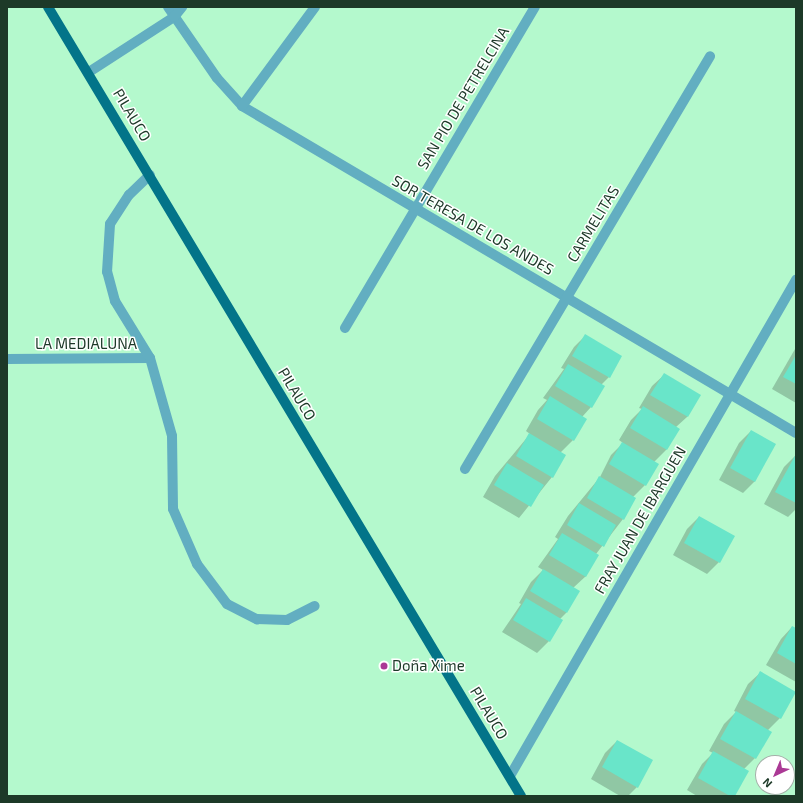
<!DOCTYPE html>
<html>
<head>
<meta charset="utf-8">
<style>
  body { margin:0 }
  #map { position:relative; width:803px; height:803px; overflow:hidden; background:#b4f9cd; font-family:"Exo 2",sans-serif }
  div>[style] { position:absolute }
  .shadow>* { inset:0; background:#0003 }
  .building>* { inset:0; background:#69e5c9 }
  .service>* { height:10px; margin:-5px; padding:0 5px; transform-origin:5px; border-radius:5px; background:#62aec1 }
  .minor>* { height:10px; margin:-5px; padding:0 5px; transform-origin:5px; border-radius:5px; background:#62aec1 }
  .tertiary>* { height:10px; margin:-5px; padding:0 5px; transform-origin:5px; border-radius:5px; background:#62aec1 }
  .primary>* { height:10px; margin:-5px; padding:0 5px; transform-origin:5px; border-radius:5px; background:#037489 }
  .dots>* { width:11px; height:11px; translate:-50% -50%; box-sizing:border-box; border:2px solid #fff; border-radius:50% }
  span { translate:-50% -50%; white-space:nowrap; text-align:center; line-height:1.15; -webkit-text-stroke:3px #fff; paint-order:stroke }
  .street-label { font-size:15px; color:#1d3928 }
  .poi-label { font-size:15px; color:#1d3928 }
  .left { translate:0 -50%; text-align:left }
  .frame { position:absolute; inset:0; border:8px solid #1d3928; pointer-events:none }
  .north { position:absolute; left:755px; top:755px; width:40px; height:40px; box-sizing:border-box; background:#fff; border:1px solid #a5b0a9; border-radius:50%; rotate:224deg; font-size:11px; font-weight:700; line-height:16px; text-align:center; color:#1d3928 }
  .north::after { content:''; display:block; margin:auto; width:14px; height:18px; background:#ab3995; clip-path:polygon(50% 0,100% 100%,50% 72%,0 100%) }
</style>
</head>
<body>
<div id="map">
  <div class="shadow">
    <i style="clip-path:polygon(586px 335px,609px 377px,601px 385px,591px 407px,582px 417px,573px 440px,560px 453px,552px 477px,519px 518px,483px 497px,495px 476px,530px 434px,526px 431px,538px 410px,547px 400px,543px 398px,564px 369px,561px 368px,574px 347px)"></i>
    <i style="clip-path:polygon(795px 349px,796px 349px,796px 403px,772px 389px)"></i>
    <i style="clip-path:polygon(664px 375px,699px 396px,687px 417px,676px 427px,679px 429px,666px 450px,654px 462px,645px 485px,633px 497px,623px 519px,596px 554px,586px 576px,573px 588px,566px 613px,560px 619px,549px 641px,537px 653px,502px 632px,521px 604px,519px 603px,531px 582px,543px 570px,538px 567px,558px 539px,555px 537px,568px 516px,600px 477px,611px 455px,623px 443px,619px 440px,631px 420px,642px 409px,639px 408px,652px 386px)"></i>
    <i style="clip-path:polygon(751px 431px,755px 481px,743px 493px,719px 480px,739px 443px)"></i>
    <i style="clip-path:polygon(796px 455px,796px 509px,788px 517px,764px 504px,784px 467px)"></i>
    <i style="clip-path:polygon(699px 517px,719px 562px,707px 574px,673px 555px,687px 529px)"></i>
    <i style="clip-path:polygon(792px 627px,796px 629px,796px 682px,766px 665px,781px 639px)"></i>
    <i style="clip-path:polygon(760px 673px,780px 718px,767px 731px,755px 758px,744px 769px,734px 796px,697px 796px,687px 790px,702px 764px,713px 753px,709px 751px,724px 724px,736px 712px,734px 711px,748px 684px)"></i>
    <i style="clip-path:polygon(617px 741px,637px 787px,628px 796px,620px 796px,591px 779px,605px 753px)"></i>
  </div>
  <div class="building">
    <i style="clip-path:polygon(585px 334px,622px 356px,610px 378px,572px 356px)"></i>
    <i style="clip-path:polygon(796px 355px,796px 384px,783px 377px)"></i>
    <i style="clip-path:polygon(568px 364px,605px 386px,592px 408px,555px 386px)"></i>
    <i style="clip-path:polygon(664px 373px,701px 395px,688px 417px,650px 395px)"></i>
    <i style="clip-path:polygon(550px 396px,587px 419px,574px 441px,537px 419px)"></i>
    <i style="clip-path:polygon(643px 406px,680px 429px,667px 450px,630px 428px)"></i>
    <i style="clip-path:polygon(751px 430px,776px 444px,755px 482px,730px 468px)"></i>
    <i style="clip-path:polygon(529px 433px,566px 455px,553px 478px,516px 456px)"></i>
    <i style="clip-path:polygon(622px 442px,659px 464px,646px 486px,609px 464px)"></i>
    <i style="clip-path:polygon(796px 454px,796px 503px,775px 492px)"></i>
    <i style="clip-path:polygon(507px 463px,544px 485px,531px 507px,494px 485px)"></i>
    <i style="clip-path:polygon(599px 476px,636px 498px,624px 520px,587px 498px)"></i>
    <i style="clip-path:polygon(579px 503px,616px 525px,604px 547px,567px 525px)"></i>
    <i style="clip-path:polygon(699px 516px,735px 536px,720px 563px,684px 543px)"></i>
    <i style="clip-path:polygon(562px 533px,599px 555px,586px 577px,549px 555px)"></i>
    <i style="clip-path:polygon(543px 569px,580px 591px,567px 613px,530px 591px)"></i>
    <i style="clip-path:polygon(526px 598px,563px 620px,550px 642px,513px 620px)"></i>
    <i style="clip-path:polygon(792px 626px,796px 628px,796px 664px,777px 653px)"></i>
    <i style="clip-path:polygon(760px 671px,796px 692px,781px 719px,745px 699px)"></i>
    <i style="clip-path:polygon(736px 711px,772px 732px,756px 759px,720px 739px)"></i>
    <i style="clip-path:polygon(617px 740px,653px 760px,638px 788px,602px 767px)"></i>
    <i style="clip-path:polygon(713px 751px,749px 771px,735px 796px,730px 796px,698px 778px)"></i>
  </div>
  <div class="service">
    <i style="left:150px;top:358px;width:81px;rotate:74.2deg"></i>
    <i style="left:172px;top:436px;width:73px;rotate:89.2deg"></i>
    <i style="left:173px;top:509px;width:60px;rotate:66.4deg"></i>
    <i style="left:197px;top:564px;width:50px;rotate:53.1deg"></i>
    <i style="left:227px;top:604px;width:34px;rotate:27deg"></i>
    <i style="left:257px;top:619px;width:30px;rotate:2deg"></i>
    <i style="left:287px;top:620px;width:31px;rotate:-27deg"></i>
  </div>
  <div class="minor">
    <i style="left:168px;top:7px;width:86px;rotate:55.4deg"></i>
    <i style="left:217px;top:78px;width:38px;rotate:48deg"></i>
    <i style="left:242px;top:106px;width:643px;rotate:30.55deg"></i>
    <i style="left:89px;top:72px;width:101px;rotate:-32.9deg"></i>
    <i style="left:174px;top:17px;width:13px;rotate:-51deg"></i>
    <i style="left:242px;top:106px;width:123px;rotate:-53.6deg"></i>
    <i style="left:345px;top:328px;width:373px;rotate:-59.4deg"></i>
    <i style="left:7px;top:359px;width:143px;rotate:-0.4deg"></i>
    <i style="left:150px;top:358px;width:67px;rotate:-121.6deg"></i>
    <i style="left:115px;top:301px;width:30px;rotate:-105deg"></i>
    <i style="left:107px;top:272px;width:48px;rotate:-86.4deg"></i>
    <i style="left:110px;top:224px;width:35px;rotate:-57deg"></i>
    <i style="left:129px;top:195px;width:29px;rotate:-44deg"></i>
    <i style="left:465px;top:469px;width:480px;rotate:-59.3deg"></i>
  </div>
  <div class="tertiary">
    <i style="left:510px;top:776px;width:573px;rotate:-60.03deg"></i>
  </div>
  <div class="primary">
    <i style="left:48px;top:7px;width:920px;rotate:59.06deg"></i>
  </div>
  <div class="dots">
    <i style="left:384px;top:666px;background:#ab3995"></i>
  </div>
  <div class="street-label">
    <span style="left:463px;top:98px;rotate:-59deg">SAN PIO DE PETRELCINA</span>
    <span style="left:132px;top:115px;rotate:59deg">PILAUCO</span>
    <span style="left:593px;top:224px;rotate:-59deg">CARMELITAS</span>
    <span style="left:473px;top:225px;rotate:30deg">SOR TERESA DE LOS ANDES</span>
    <span style="left:86px;top:344px">LA MEDIALUNA</span>
    <span style="left:297px;top:394px;rotate:59deg">PILAUCO</span>
    <span style="left:640px;top:520px;rotate:-60deg">FRAY JUAN DE IBARGUEN</span>
    <span style="left:489px;top:713px;rotate:59deg">PILAUCO</span>
  </div>
  <div class="poi-label">
    <span class="left" style="left:392px;top:666px">Doña Xime</span>
  </div>
  <div class="frame"></div>
  <div class="north">N</div>
</div>
</body>
</html>
